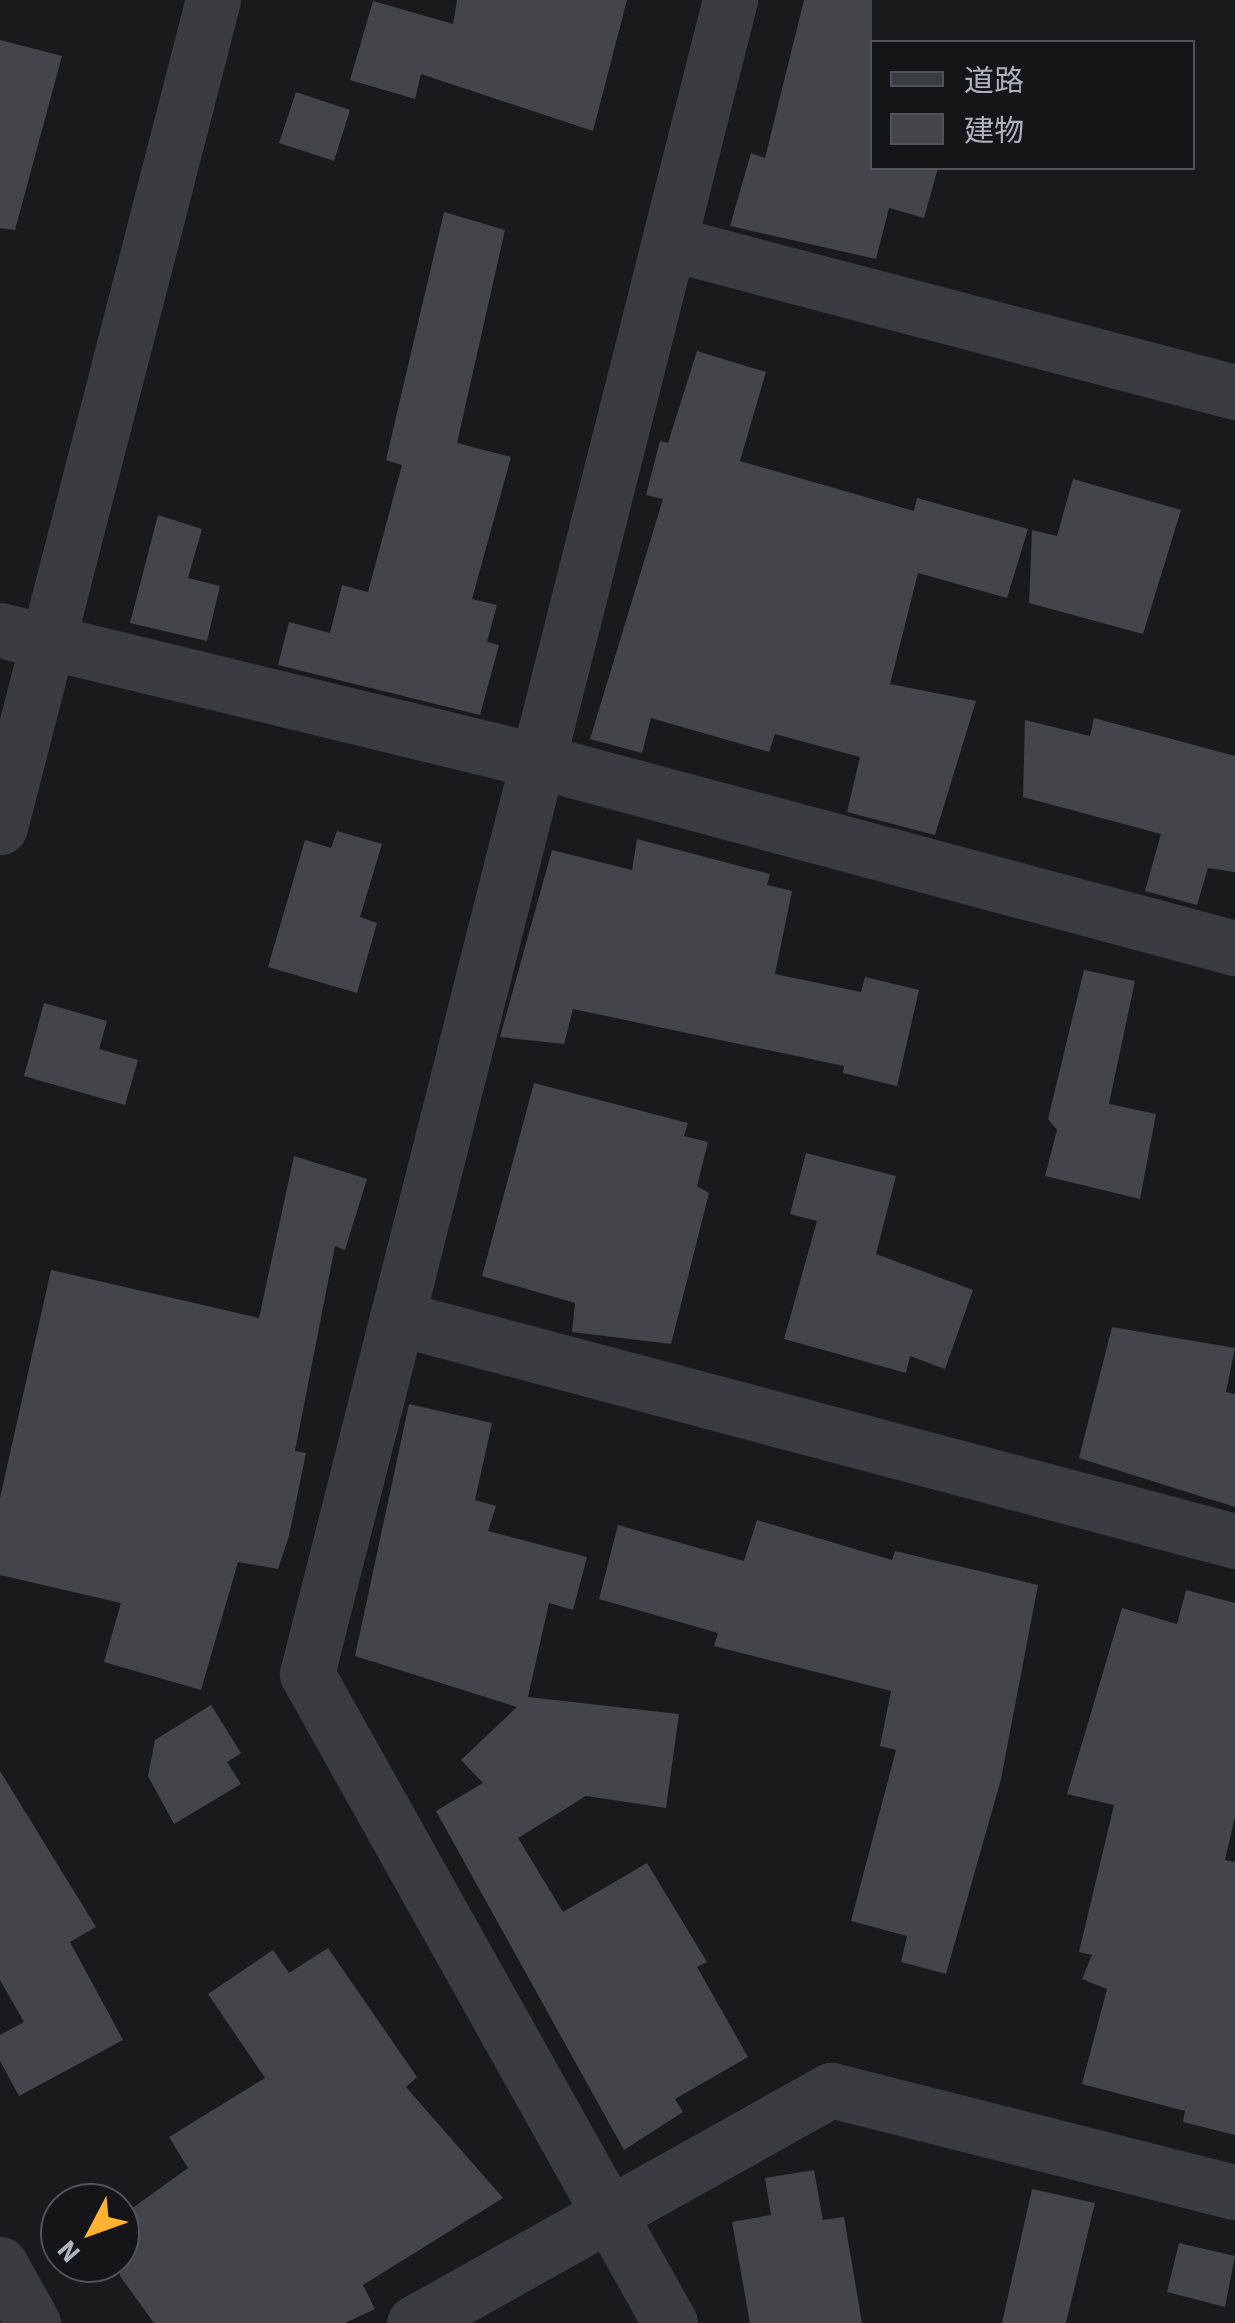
<!DOCTYPE html>
<html>
<head>
<meta charset="utf-8">
<style>
  body { margin:0 }
  #map { position:relative; width:1235px; height:2323px; overflow:hidden; background:#1a1a1d; font-family:"Source Sans 3","Noto Sans JP",sans-serif }
  div>[style] { position:absolute }
  .building>* { inset:0; background:#44454a }
  .minor>* { height:55px; margin:-27.5px; padding:0 27.5px; transform-origin:27.5px; border-radius:27.5px; background:#3b3c42 }
  span { translate:-50% -50%; white-space:nowrap; text-align:center; line-height:1.15; -webkit-text-stroke:8px #151518; paint-order:stroke }
  .legend { position:absolute; left:870px; top:40px; width:325px; height:130px; box-sizing:border-box; background:#151518; border:2px solid #51535a; margin:0; padding:12px 18px; list-style:none; font-size:30px; color:#abb1bd }
  .legend li { display:flex; align-items:center; gap:20px; height:50px }
  .legend b { width:50px; border:2px solid #51535a }
  .north { position:absolute; left:40px; top:2183px; width:100px; height:100px; box-sizing:border-box; background:#151518; border:2px solid #51535a; border-radius:50%; rotate:229deg; font-size:28px; font-weight:700; line-height:40px; text-align:center; color:#abb1bd }
  .north::after { content:''; display:block; margin:auto; width:35px; height:45px; background:#ffb32f; clip-path:polygon(50% 0,100% 100%,50% 72%,0 100%) }
</style>
</head>
<body>
<div id="map">
  <div class="building">
    <i style="clip-path:polygon(457px 0,627px 0,593px 131px,421px 74px,415px 99px,350px 80px,373px 1px,453px 24px)"></i>
    <i style="clip-path:polygon(804px 0,872px 0,872px 168px,938px 168px,924px 218px,889px 208px,876px 259px,730px 226px,751px 153px,765px 158px)"></i>
    <i style="clip-path:polygon(0 40px,62px 56px,15px 230px,0 228px)"></i>
    <i style="clip-path:polygon(296px 92px,350px 110px,334px 161px,279px 143px)"></i>
    <i style="clip-path:polygon(444px 212px,505px 230px,457px 443px,511px 457px,472px 599px,497px 605px,487px 642px,499px 645px,480px 715px,278px 665px,289px 622px,330px 633px,342px 585px,368px 592px,402px 465px,386px 460px)"></i>
    <i style="clip-path:polygon(697px 351px,766px 372px,740px 461px,914px 511px,917px 498px,1028px 529px,1007px 598px,918px 573px,890px 684px,976px 701px,935px 835px,847px 812px,860px 757px,775px 734px,769px 752px,651px 718px,642px 753px,590px 739px,663px 499px,646px 495px,660px 441px,668px 443px)"></i>
    <i style="clip-path:polygon(1073px 479px,1181px 510px,1143px 634px,1029px 603px,1032px 530px,1057px 536px)"></i>
    <i style="clip-path:polygon(158px 515px,202px 529px,188px 578px,220px 586px,207px 641px,130px 623px)"></i>
    <i style="clip-path:polygon(1094px 718px,1235px 756px,1235px 872px,1208px 868px,1197px 905px,1145px 891px,1161px 834px,1023px 797px,1025px 720px,1090px 736px)"></i>
    <i style="clip-path:polygon(337px 831px,382px 844px,360px 917px,377px 923px,357px 993px,268px 967px,305px 840px,331px 848px)"></i>
    <i style="clip-path:polygon(637px 839px,770px 874px,767px 885px,792px 891px,775px 974px,861px 992px,865px 977px,919px 990px,897px 1086px,843px 1073px,844px 1066px,573px 1009px,564px 1044px,500px 1037px,552px 850px,632px 870px)"></i>
    <i style="clip-path:polygon(1084px 970px,1135px 981px,1109px 1104px,1156px 1114px,1140px 1199px,1045px 1176px,1057px 1130px,1048px 1119px)"></i>
    <i style="clip-path:polygon(44px 1003px,107px 1021px,99px 1049px,138px 1060px,125px 1105px,24px 1076px)"></i>
    <i style="clip-path:polygon(534px 1083px,688px 1123px,684px 1136px,708px 1142px,697px 1186px,709px 1193px,671px 1344px,572px 1332px,575px 1303px,482px 1276px)"></i>
    <i style="clip-path:polygon(806px 1153px,896px 1176px,876px 1254px,973px 1290px,945px 1369px,910px 1356px,906px 1373px,784px 1339px,817px 1221px,790px 1214px)"></i>
    <i style="clip-path:polygon(294px 1156px,367px 1179px,345px 1250px,335px 1246px,295px 1451px,306px 1453px,289px 1536px,278px 1569px,238px 1562px,201px 1690px,104px 1662px,121px 1603px,0 1575px,0 1498px,51px 1270px,259px 1318px)"></i>
    <i style="clip-path:polygon(1112px 1327px,1235px 1348px,1226px 1392px,1235px 1394px,1235px 1507px,1079px 1458px)"></i>
    <i style="clip-path:polygon(409px 1404px,492px 1423px,475px 1500px,496px 1506px,488px 1531px,587px 1557px,573px 1610px,549px 1603px,528px 1697px,679px 1714px,666px 1808px,586px 1796px,518px 1838px,563px 1912px,647px 1863px,707px 1962px,697px 1967px,748px 2057px,675px 2099px,683px 2112px,624px 2150px,436px 1811px,483px 1783px,461px 1760px,517px 1707px,355px 1656px)"></i>
    <i style="clip-path:polygon(757px 1520px,892px 1560px,895px 1551px,1038px 1585px,1001px 1779px,946px 1974px,901px 1962px,907px 1936px,851px 1921px,896px 1750px,880px 1746px,891px 1691px,714px 1646px,718px 1633px,599px 1599px,618px 1525px,744px 1561px)"></i>
    <i style="clip-path:polygon(1186px 1590px,1235px 1603px,1235px 1817px,1225px 1860px,1235px 1862px,1235px 2135px,1183px 2122px,1185px 2111px,1082px 2084px,1107px 1989px,1082px 1979px,1092px 1955px,1079px 1952px,1114px 1805px,1067px 1794px,1122px 1608px,1177px 1624px)"></i>
    <i style="clip-path:polygon(211px 1705px,241px 1753px,227px 1762px,241px 1784px,174px 1824px,148px 1776px,155px 1740px)"></i>
    <i style="clip-path:polygon(0 1771px,96px 1927px,70px 1942px,123px 2040px,19px 2096px,0 2061px,0 2035px,24px 2022px,0 1980px)"></i>
    <i style="clip-path:polygon(328px 1948px,417px 2077px,406px 2087px,503px 2198px,363px 2285px,375px 2309px,345px 2323px,154px 2323px,120px 2276px,120px 2217px,188px 2168px,169px 2137px,265px 2078px,208px 1994px,273px 1950px,289px 1973px)"></i>
    <i style="clip-path:polygon(814px 2170px,823px 2220px,844px 2217px,862px 2323px,750px 2323px,732px 2222px,771px 2215px,765px 2178px)"></i>
    <i style="clip-path:polygon(1032px 2189px,1095px 2203px,1066px 2323px,1002px 2323px)"></i>
    <i style="clip-path:polygon(1179px 2243px,1235px 2256px,1225px 2307px,1167px 2292px)"></i>
  </div>
  <div class="minor">
    <i style="left:669px;top:243px;width:585px;rotate:14.75deg"></i>
    <i style="left:0;top:630px;width:554px;rotate:13.68deg"></i>
    <i style="left:538px;top:761px;width:722px;rotate:15.02deg"></i>
    <i style="left:0;top:827px;width:854px;rotate:-75.56deg"></i>
    <i style="left:397px;top:1318px;width:867px;rotate:14.9deg"></i>
    <i style="left:0;top:2264px;width:68px;rotate:60.8deg"></i>
    <i style="left:414px;top:2323px;width:478px;rotate:-29.2deg"></i>
    <i style="left:831px;top:2090px;width:417px;rotate:14.2deg"></i>
    <i style="left:670px;top:2323px;width:744px;rotate:-119.22deg"></i>
    <i style="left:307px;top:1674px;width:1727px;rotate:-75.82deg"></i>
  </div>
  <ul class="legend">
  <li><b style="height:12px;background:#3b3c42"></b>道路</li>
  <li><b style="height:28px;background:#44454a"></b>建物</li>
  </ul>
  <div class="north">N</div>
</div>
</body>
</html>
